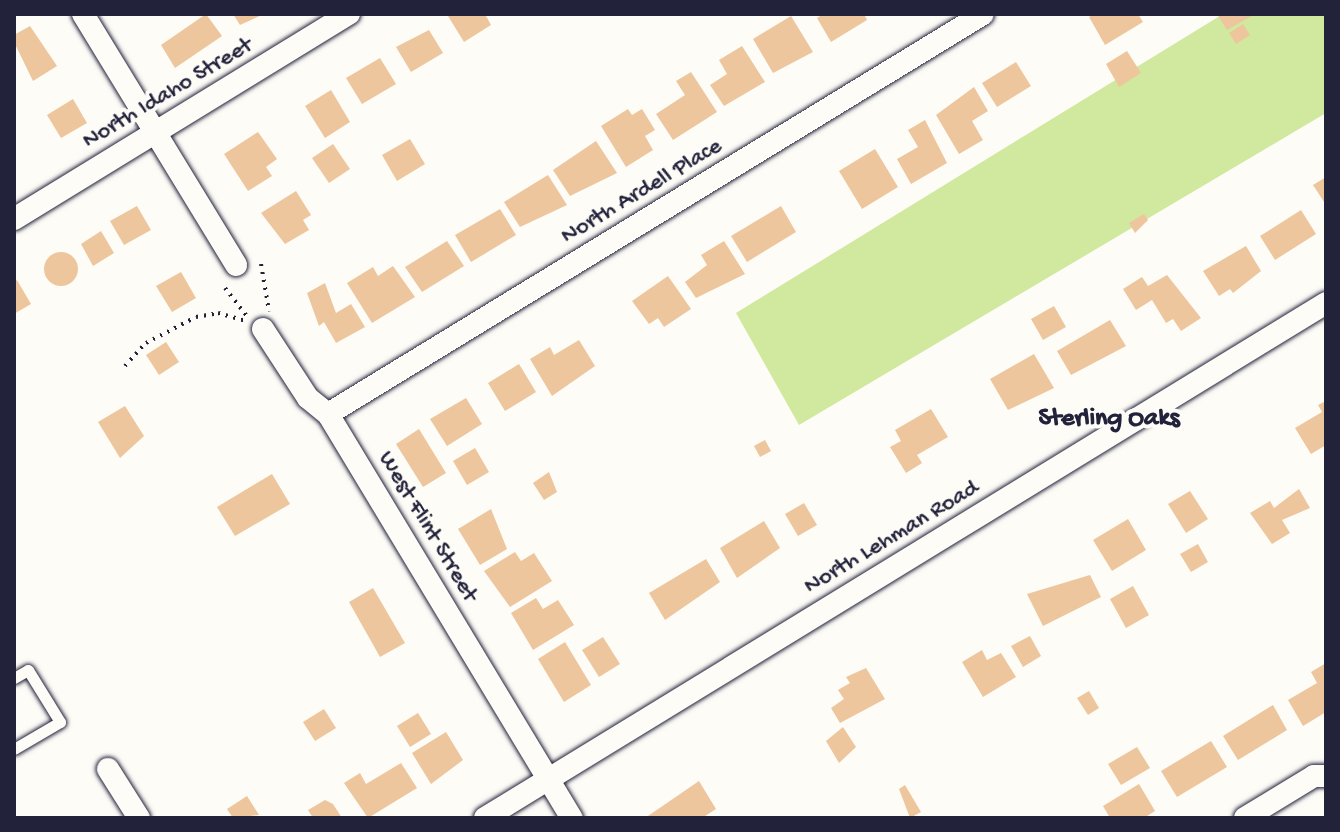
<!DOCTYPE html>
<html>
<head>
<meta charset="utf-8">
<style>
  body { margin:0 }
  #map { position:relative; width:1340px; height:832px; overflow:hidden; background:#fdfcf7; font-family:"Gochi Hand",sans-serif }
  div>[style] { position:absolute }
  .green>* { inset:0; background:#d1e99e }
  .building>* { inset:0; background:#edc69d }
  .round { border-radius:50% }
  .path>* { height:4px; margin-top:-2px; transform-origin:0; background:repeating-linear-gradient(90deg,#22223b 0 2px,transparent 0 8px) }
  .roads { filter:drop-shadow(0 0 2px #22223b) drop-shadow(0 0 2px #22223b) }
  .service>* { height:11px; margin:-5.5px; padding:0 5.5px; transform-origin:5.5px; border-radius:5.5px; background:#fdfcf7 }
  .minor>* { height:22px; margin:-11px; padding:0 11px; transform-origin:11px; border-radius:11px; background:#fdfcf7 }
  span { translate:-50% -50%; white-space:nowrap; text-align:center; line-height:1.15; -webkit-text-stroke:8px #fdfcf7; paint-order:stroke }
  .street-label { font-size:24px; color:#22223b }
  .neighbourhood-label { font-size:26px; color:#22223b; font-weight:700 }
  .frame { position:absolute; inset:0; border:16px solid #22223b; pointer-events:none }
</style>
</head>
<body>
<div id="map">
  <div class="green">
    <i style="clip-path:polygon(1223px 14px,1326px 14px,1326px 113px,799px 425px,736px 313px)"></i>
  </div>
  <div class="building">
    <i style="clip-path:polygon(206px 14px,222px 36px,175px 68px,161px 45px)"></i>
    <i style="clip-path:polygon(233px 14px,264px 14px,240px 25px)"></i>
    <i style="clip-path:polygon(485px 14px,491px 25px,464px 42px,448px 16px)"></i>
    <i style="clip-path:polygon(823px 14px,864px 14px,867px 20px,831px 42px,817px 18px)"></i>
    <i style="clip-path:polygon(1094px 14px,1138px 14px,1143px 22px,1105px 45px,1089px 17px)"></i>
    <i style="clip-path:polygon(1217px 14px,1255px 14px,1227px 30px)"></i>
    <i style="clip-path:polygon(791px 16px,813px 52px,773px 73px,753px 39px)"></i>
    <i style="clip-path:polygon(1243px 24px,1250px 35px,1236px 44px,1229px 33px)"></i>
    <i style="clip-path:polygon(30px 26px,57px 66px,33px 81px,14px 42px,14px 35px)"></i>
    <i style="clip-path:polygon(429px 30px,443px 53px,411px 72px,396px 47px)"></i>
    <i style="clip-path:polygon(742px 46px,765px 82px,724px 106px,710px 85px,727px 74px,719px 60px)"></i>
    <i style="clip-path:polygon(1127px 51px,1141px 73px,1119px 87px,1106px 64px)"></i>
    <i style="clip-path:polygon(380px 58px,396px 84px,362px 104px,346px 78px)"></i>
    <i style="clip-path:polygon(1016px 62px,1031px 86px,997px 107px,982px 83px)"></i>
    <i style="clip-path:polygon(691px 72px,717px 112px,673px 140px,656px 114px,685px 95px,676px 81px)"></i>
    <i style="clip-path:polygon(974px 87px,988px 111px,972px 121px,983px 140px,959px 154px,936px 115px)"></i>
    <i style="clip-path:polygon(331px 90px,350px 122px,325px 138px,305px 106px)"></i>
    <i style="clip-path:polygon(73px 99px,87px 123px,61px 138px,47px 115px)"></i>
    <i style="clip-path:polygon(628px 109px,632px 115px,642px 109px,655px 130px,645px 136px,653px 150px,626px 167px,601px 126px)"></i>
    <i style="clip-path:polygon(925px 120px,947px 163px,911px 184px,897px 159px,918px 147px,908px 130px)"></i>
    <i style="clip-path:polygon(258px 132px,277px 159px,266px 167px,272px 176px,248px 191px,224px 154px)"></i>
    <i style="clip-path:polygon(410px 139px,425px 164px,397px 181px,382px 155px)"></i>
    <i style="clip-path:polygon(596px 141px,617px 173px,570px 196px,553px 170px)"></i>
    <i style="clip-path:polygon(333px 144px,350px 169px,329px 183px,312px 158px)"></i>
    <i style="clip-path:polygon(875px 149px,898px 187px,862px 209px,839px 171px)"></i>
    <i style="clip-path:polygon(548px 175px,567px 205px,520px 227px,504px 202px)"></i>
    <i style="clip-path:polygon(1326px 177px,1326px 205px,1313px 185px)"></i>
    <i style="clip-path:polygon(296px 191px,311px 215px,303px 220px,309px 230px,285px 244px,261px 213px)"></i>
    <i style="clip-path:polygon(137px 206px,151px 230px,124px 245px,110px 221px)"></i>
    <i style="clip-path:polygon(781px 206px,796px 232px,747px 262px,731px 236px)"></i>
    <i style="clip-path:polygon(500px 209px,516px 235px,471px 262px,455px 235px)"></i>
    <i style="clip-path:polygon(1301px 210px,1316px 234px,1275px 260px,1260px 236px)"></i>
    <i style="clip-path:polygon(1144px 214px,1148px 220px,1135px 233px,1129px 223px)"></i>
    <i style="clip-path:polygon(101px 231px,114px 253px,93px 266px,81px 244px)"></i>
    <i style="clip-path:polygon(447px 241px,464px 266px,422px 292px,405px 267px)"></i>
    <i style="clip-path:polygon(724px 241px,745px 274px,696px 298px,685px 282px,707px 265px,701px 255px)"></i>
    <i style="clip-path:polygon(1246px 246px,1261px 271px,1233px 293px,1230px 289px,1219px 296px,1203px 271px)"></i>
    <i class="round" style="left:44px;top:252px;width:34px;height:34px"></i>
    <i style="clip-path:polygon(393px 266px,415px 297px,372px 323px,347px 283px,373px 267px,378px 276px)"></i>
    <i style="clip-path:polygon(181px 272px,196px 298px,172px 312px,156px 286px)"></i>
    <i style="clip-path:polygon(1167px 275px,1201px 318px,1181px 331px,1173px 319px,1166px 323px,1152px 300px,1136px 310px,1123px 289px,1142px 277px,1148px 286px)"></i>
    <i style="clip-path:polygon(668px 276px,691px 309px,664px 327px,658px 318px,649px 324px,632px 301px)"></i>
    <i style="clip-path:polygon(17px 280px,31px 304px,14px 314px,14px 282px)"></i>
    <i style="clip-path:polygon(325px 283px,336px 313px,351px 304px,365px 327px,336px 343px,324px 322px,319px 326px,307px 293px)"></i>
    <i style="clip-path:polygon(1054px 306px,1066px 327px,1043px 340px,1031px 319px)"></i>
    <i style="clip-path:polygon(1110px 320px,1126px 346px,1071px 375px,1057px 351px)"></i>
    <i style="clip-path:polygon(579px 340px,595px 366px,552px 396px,530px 359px,550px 347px,554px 355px)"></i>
    <i style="clip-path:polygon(166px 342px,179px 362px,159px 375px,146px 355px)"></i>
    <i style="clip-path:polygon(1034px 354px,1054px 388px,1008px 410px,990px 379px)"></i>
    <i style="clip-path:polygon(519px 364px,536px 392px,505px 411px,488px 383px)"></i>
    <i style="clip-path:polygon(466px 398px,482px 424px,447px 446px,430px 419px)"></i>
    <i style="clip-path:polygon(1326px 401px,1326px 445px,1311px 454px,1295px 428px,1322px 412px,1318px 405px)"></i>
    <i style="clip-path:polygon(125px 406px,144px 436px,120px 458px,98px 422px)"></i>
    <i style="clip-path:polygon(931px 409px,948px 437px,917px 455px,922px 463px,906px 473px,890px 447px,901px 441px,895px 430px)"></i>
    <i style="clip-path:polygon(419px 429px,446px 473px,423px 487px,396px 444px)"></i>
    <i style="clip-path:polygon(765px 440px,771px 451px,760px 457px,754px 446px)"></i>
    <i style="clip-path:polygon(475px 448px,489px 472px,467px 485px,453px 461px)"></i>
    <i style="clip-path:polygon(549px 472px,557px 492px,544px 500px,533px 483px)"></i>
    <i style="clip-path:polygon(272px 474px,290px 504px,235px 536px,217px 507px)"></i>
    <i style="clip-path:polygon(1299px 489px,1310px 508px,1282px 520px,1290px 533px,1272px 544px,1250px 513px,1270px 501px,1274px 508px)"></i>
    <i style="clip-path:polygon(1190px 491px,1208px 519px,1186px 533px,1168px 504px)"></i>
    <i style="clip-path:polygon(804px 503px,817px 525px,798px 536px,785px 514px)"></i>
    <i style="clip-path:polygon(491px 509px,507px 549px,480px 565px,458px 529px)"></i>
    <i style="clip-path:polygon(1128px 519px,1146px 550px,1112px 571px,1093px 540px)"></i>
    <i style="clip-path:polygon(764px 521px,780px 548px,737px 578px,720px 548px)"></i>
    <i style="clip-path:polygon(1198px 544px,1208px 562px,1191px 572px,1180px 554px)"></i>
    <i style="clip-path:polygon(515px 552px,521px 561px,534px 553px,552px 581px,510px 607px,484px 571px)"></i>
    <i style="clip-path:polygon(706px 559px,720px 582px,665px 620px,649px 593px)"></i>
    <i style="clip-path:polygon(1090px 575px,1101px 597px,1043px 626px,1027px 594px)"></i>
    <i style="clip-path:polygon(1133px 586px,1149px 615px,1126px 628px,1110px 599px)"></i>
    <i style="clip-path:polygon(373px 588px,405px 643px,380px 657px,349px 602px)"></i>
    <i style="clip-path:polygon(536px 598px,543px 609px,558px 600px,574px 625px,533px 650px,511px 613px)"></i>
    <i style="clip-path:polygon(1030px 636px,1041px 656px,1023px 667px,1011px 646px)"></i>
    <i style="clip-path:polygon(603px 637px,620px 664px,599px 677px,582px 650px)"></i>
    <i style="clip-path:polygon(565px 642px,591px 685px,564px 702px,538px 659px)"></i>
    <i style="clip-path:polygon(982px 650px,987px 660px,1001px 653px,1016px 677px,983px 697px,962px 662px)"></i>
    <i style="clip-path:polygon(1326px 663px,1326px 712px,1303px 726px,1288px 700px,1317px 683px,1311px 672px)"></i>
    <i style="clip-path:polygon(866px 668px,885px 699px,840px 723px,831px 708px,844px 699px,838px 690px,850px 683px,846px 677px)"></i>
    <i style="clip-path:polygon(1089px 691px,1099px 708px,1088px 715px,1077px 698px)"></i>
    <i style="clip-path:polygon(1273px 705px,1287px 730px,1238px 760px,1223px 736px)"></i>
    <i style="clip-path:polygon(324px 709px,336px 728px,315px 741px,303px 722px)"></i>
    <i style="clip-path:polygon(418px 713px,431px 734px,410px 747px,397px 726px)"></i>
    <i style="clip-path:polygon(843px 727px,856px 747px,839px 763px,826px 741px)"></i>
    <i style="clip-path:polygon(446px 732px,463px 760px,431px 784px,412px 753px)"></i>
    <i style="clip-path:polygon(1211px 741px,1227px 767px,1177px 797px,1161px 771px)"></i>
    <i style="clip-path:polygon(1137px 747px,1150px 768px,1121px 785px,1108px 764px)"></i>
    <i style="clip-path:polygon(401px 763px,417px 788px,368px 818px,344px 783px,360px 773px,366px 784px)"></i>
    <i style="clip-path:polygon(699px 781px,716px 809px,702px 818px,645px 818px)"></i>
    <i style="clip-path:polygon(1139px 784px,1155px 811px,1144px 818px,1110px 818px,1103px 806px)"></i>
    <i style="clip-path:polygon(905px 785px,921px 812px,910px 818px,899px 789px)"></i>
    <i style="clip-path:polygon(247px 796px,259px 815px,233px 818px,227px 809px)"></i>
    <i style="clip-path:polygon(325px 800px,333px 804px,342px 818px,313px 818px,308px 810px)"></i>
  </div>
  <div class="path">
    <i style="left:261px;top:264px;width:48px;rotate:80.3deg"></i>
    <i style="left:225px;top:288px;width:37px;rotate:52deg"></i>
    <i style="left:125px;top:366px;width:31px;rotate:-48deg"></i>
    <i style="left:146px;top:343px;width:56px;rotate:-27.5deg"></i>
    <i style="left:196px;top:317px;width:22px;rotate:-10deg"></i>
    <i style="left:218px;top:313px;width:29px;rotate:16deg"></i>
  </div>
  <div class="roads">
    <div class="service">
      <i style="left:14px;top:678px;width:16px;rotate:-30deg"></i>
      <i style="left:28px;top:670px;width:61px;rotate:58.4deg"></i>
      <i style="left:60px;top:722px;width:53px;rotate:149.6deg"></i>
    </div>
    <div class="minor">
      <i style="left:83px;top:14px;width:294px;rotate:58.6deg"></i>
      <i style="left:14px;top:219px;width:393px;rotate:-31.5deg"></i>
      <i style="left:263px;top:329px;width:82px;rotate:56.9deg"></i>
      <i style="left:308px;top:398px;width:26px;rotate:39deg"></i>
      <i style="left:328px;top:414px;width:472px;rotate:58.9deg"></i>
      <i style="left:328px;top:414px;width:767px;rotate:-31.41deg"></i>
      <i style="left:108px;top:769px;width:58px;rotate:57.7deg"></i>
      <i style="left:485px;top:818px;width:986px;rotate:-31.48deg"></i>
      <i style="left:1245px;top:818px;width:81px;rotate:-31.3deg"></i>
      <i style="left:1314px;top:776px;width:12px"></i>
    </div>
  </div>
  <div class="street-label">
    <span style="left:168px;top:94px;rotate:-31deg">North Idaho Street</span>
    <span style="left:642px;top:192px;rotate:-31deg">North Ardell Place</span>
    <span style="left:427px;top:527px;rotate:59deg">West Flint Street</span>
    <span style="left:892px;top:538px;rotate:-31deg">North Lehman Road</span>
  </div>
  <div class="neighbourhood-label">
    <span style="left:1109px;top:420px">Sterling Oaks</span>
  </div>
  <div class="frame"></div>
</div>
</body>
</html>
